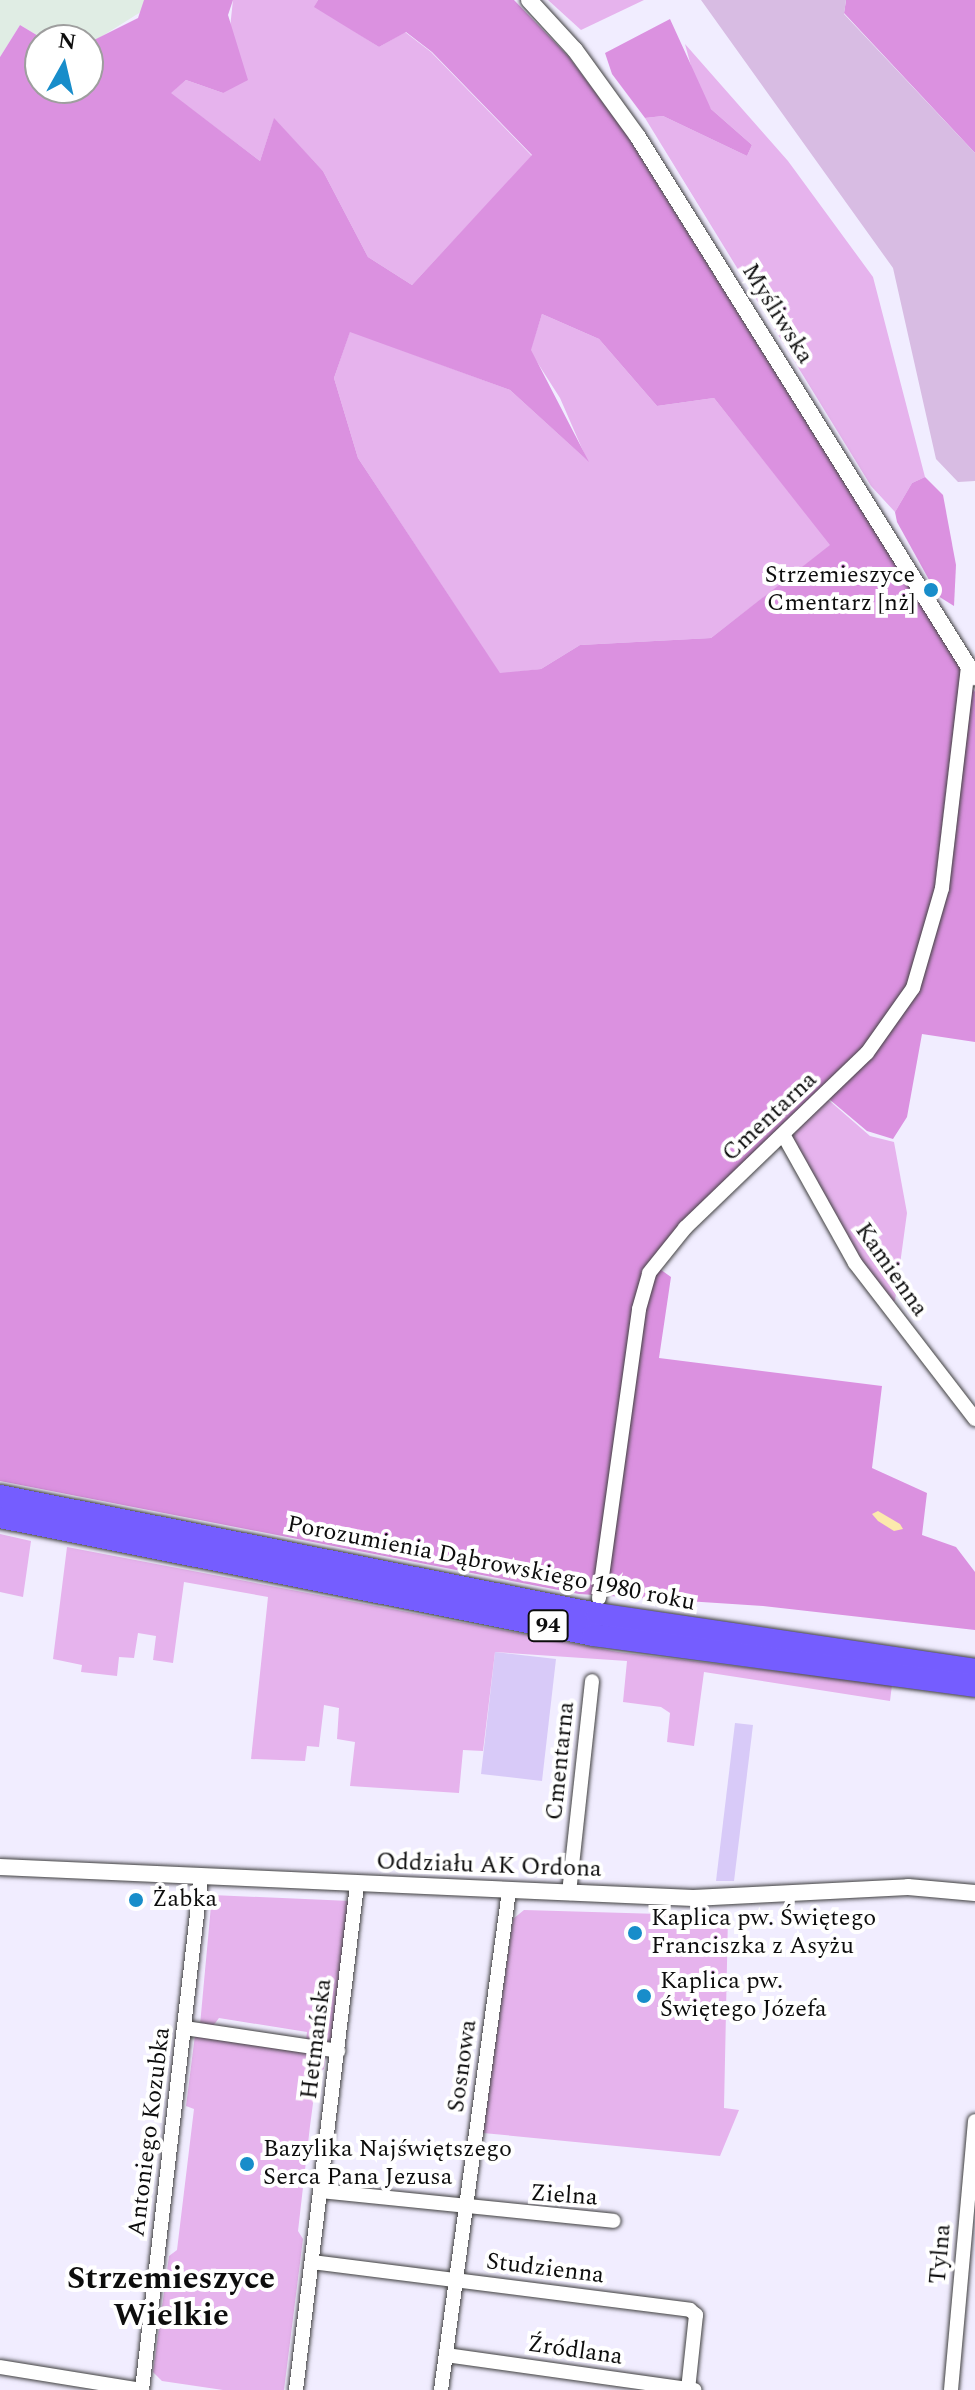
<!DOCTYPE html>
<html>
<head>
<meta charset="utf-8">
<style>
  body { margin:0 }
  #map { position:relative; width:975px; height:2390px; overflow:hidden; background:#f1edff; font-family:Spectral,serif }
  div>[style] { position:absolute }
  .industrial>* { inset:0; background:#e0ede4 }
  .farmland>* { inset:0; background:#d8caf8 }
  .green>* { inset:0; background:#e6b3ed }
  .forest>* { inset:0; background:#db91e0 }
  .cemetery>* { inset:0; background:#d8bce3 }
  .water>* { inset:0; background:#fce9ad }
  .roads { filter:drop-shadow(0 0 2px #404040) drop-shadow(0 0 2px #404040) }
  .minor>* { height:14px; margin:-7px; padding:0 7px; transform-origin:7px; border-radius:7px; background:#fff }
  .tertiary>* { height:16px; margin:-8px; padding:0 8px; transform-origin:8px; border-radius:8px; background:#fff }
  .primary>* { height:22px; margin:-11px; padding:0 11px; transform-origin:11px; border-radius:11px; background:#755dff }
  .dots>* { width:22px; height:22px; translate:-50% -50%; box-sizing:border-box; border:4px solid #fff; border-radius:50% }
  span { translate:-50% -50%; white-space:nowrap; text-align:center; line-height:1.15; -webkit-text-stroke:8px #fff; paint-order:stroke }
  .shield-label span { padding:2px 6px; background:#fff; border:2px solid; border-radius:6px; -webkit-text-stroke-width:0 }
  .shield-label { font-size:22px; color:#0d0d0d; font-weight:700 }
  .street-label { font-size:24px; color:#0d0d0d }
  .poi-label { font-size:24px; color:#0d0d0d }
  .right { translate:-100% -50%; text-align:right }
  .left { translate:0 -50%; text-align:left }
  .district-label { font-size:32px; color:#0d0d0d; font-weight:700 }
  .north { position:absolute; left:24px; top:24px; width:80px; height:80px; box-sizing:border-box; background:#fff; border:2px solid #9e9e9e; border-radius:50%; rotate:8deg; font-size:22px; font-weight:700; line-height:32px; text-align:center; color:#0d0d0d }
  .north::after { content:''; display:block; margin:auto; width:28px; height:36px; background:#188dca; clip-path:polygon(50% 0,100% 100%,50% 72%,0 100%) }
</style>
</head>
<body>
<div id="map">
  <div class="industrial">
    <i style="clip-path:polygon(0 0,144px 0,144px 10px,91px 43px,45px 40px,20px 25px,0 57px)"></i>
  </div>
  <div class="farmland">
    <i style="clip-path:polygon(495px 1652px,556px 1659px,542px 1781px,481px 1774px)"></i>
    <i style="clip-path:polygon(735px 1723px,753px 1725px,734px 1881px,716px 1881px)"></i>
  </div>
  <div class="green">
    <i style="clip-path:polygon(233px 0,318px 0,315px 6px,379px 47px,405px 32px,431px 52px,532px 156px,412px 285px,368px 257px,323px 171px,274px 119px,260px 161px,170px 93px,186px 80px,223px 93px)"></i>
    <i style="clip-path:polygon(548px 0,644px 0,581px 30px)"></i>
    <i style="clip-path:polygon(685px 44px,788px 161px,873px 277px,925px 477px,912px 483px,895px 512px,871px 486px,645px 118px,663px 116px,747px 156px,752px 145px,711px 109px,697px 88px)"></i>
    <i style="clip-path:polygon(542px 314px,599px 339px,657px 406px,714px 398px,831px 545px,711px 638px,580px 645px,541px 669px,500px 674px,358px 458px,334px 378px,350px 331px,510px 390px,587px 460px,560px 398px,530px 351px)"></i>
    <i style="clip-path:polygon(824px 1096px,870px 1136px,894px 1142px,907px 1213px,895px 1301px,888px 1303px,858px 1262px,787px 1136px)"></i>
    <i style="clip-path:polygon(0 1534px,31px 1541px,23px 1597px,0 1592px)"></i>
    <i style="clip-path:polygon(67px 1547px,618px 1652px,892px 1685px,890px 1701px,704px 1672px,694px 1746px,667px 1742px,670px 1713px,661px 1707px,623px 1702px,627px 1661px,495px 1652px,483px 1751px,463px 1750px,459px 1793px,350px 1786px,355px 1742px,337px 1739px,339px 1708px,324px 1705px,319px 1747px,307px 1746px,305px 1761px,251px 1759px,268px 1597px,184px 1582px,173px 1663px,153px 1660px,156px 1636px,138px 1633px,134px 1658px,119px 1657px,117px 1676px,81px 1672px,82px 1665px,53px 1659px)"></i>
    <i style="clip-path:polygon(212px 1895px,350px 1901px,331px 2043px,306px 2041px,307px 2032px,219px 2018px,212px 2027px,200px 2025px)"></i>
    <i style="clip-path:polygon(524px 1910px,728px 1916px,724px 2108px,739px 2110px,720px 2156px,483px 2133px,513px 1919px)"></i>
    <i style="clip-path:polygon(195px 2035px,326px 2055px,324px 2069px,317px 2073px,310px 2126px,298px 2231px,303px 2239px,284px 2390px,223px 2390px,162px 2381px,153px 2372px,169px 2256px,177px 2250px,194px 2109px,186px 2106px)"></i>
  </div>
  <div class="forest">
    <i style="clip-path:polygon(evenodd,144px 0,233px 0,228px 15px,248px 80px,223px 93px,186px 80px,171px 93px,260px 161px,274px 118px,323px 171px,368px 257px,412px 285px,532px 155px,432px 52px,406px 32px,379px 47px,314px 7px,318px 0,514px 0,569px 57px,626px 134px,975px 692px,975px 1042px,922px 1034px,907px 1117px,893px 1139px,867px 1131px,823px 1094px,657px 1267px,671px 1277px,659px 1358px,882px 1386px,872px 1468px,927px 1493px,922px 1535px,956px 1547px,975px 1572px,975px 1630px,763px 1606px,579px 1594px,0 1481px,0 57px,20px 25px,45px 40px,40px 40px,40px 88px,88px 88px,88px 43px,138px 18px,144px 0,542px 314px,599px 339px,657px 406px,714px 398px,830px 545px,711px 638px,580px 645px,541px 669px,500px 673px,358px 458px,334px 378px,350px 332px,510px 390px,589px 462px,531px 350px,542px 314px)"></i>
    <i style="clip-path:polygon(846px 0,975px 0,975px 153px,844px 13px)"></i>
    <i style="clip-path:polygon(670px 19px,711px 109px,752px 145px,747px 156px,663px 116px,645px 118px,612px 74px,605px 53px)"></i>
    <i style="clip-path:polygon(925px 477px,943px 495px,956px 565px,954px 606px,938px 596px,897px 522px,895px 512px,912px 483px)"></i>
  </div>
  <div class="cemetery">
    <i style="clip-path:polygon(701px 0,846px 0,844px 14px,975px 153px,975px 481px,958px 482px,936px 459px,893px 268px)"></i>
  </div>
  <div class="water">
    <i style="clip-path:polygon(878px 1511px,900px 1524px,903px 1529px,894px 1531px,878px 1521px,872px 1514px)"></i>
  </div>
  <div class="roads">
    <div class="minor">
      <i style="left:784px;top:1136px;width:145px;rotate:60.8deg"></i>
      <i style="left:855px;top:1263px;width:197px;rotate:52.4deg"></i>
      <i style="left:599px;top:1598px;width:292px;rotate:-82.1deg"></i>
      <i style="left:639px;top:1309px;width:37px;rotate:-74deg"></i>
      <i style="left:649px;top:1273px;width:58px;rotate:-51.3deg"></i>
      <i style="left:685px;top:1228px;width:252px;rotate:-43.9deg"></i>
      <i style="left:867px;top:1053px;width:80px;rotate:-54.7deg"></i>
      <i style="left:913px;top:988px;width:104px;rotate:-73.8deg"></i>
      <i style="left:942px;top:888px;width:225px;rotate:-83.3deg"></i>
      <i style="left:569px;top:1893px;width:213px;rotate:-83.8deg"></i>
      <i style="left:185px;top:2028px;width:155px;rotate:8.5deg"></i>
      <i style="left:320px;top:2191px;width:295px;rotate:5.8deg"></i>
      <i style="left:312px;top:2262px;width:381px;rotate:7.2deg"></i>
      <i style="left:690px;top:2310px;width:8px;rotate:40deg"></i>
      <i style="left:696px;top:2315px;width:75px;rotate:96.1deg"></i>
      <i style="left:446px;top:2355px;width:251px;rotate:8deg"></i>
      <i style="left:0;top:2367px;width:144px;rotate:9.2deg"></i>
      <i style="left:142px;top:2390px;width:514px;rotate:-83.41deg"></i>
      <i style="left:296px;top:2390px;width:509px;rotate:-83.11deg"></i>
      <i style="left:441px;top:2390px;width:504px;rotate:-82.24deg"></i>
      <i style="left:951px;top:2390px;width:270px;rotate:-84.9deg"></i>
    </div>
    <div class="tertiary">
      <i style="left:529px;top:0;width:68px;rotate:47.4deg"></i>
      <i style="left:575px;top:50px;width:107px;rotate:54.1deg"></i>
      <i style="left:638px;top:137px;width:637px;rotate:58.03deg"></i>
      <i style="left:0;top:1867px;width:694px;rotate:2.56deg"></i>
      <i style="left:693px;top:1898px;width:215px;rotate:-2.9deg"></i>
      <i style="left:908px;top:1887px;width:67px;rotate:5.1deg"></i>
    </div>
    <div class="primary">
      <i style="left:0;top:1496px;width:609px;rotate:11.18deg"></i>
      <i style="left:597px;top:1614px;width:382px;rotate:8.4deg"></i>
      <i style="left:0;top:1517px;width:605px;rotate:11.25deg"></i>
      <i style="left:593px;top:1635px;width:385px;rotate:7.6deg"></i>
    </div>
  </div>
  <div class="dots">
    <i style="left:931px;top:590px;background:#188dca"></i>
    <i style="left:136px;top:1900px;background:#188dca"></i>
    <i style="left:635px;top:1933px;background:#188dca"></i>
    <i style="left:644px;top:1996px;background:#188dca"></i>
    <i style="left:247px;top:2164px;background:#188dca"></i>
  </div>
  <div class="shield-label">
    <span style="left:548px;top:1626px">94</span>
  </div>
  <div class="street-label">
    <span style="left:777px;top:314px;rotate:58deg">Myśliwska</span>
    <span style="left:770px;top:1117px;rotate:-43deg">Cmentarna</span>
    <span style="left:891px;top:1270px;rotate:55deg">Kamienna</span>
    <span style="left:491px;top:1564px;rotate:11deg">Porozumienia Dąbrowskiego 1980 roku</span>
    <span style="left:561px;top:1761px;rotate:-84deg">Cmentarna</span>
    <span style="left:489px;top:1866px;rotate:2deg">Oddziału AK Ordona</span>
    <span style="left:317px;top:2039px;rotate:-83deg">Hetmańska</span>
    <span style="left:463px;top:2066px;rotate:-82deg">Sosnowa</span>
    <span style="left:150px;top:2132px;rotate:-83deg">Antoniego Kozubka</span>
    <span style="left:564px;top:2196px;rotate:4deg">Zielna</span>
    <span style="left:941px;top:2254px;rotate:-85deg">Tylna</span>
    <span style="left:545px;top:2269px;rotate:7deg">Studzienna</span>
    <span style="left:575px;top:2351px;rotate:8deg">Źródlana</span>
  </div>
  <div class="poi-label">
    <span class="right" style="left:915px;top:590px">Strzemieszyce<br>Cmentarz [nż]</span>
    <span class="left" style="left:152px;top:1900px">Żabka</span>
    <span class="left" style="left:651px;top:1933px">Kaplica pw. Świętego<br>Franciszka z Asyżu</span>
    <span class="left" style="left:660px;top:1996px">Kaplica pw.<br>Świętego Józefa</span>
    <span class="left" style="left:263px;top:2164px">Bazylika Najświętszego<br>Serca Pana Jezusa</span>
  </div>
  <div class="district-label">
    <span style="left:171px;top:2298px">Strzemieszyce<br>Wielkie</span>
  </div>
  <div class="north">N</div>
</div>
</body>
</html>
